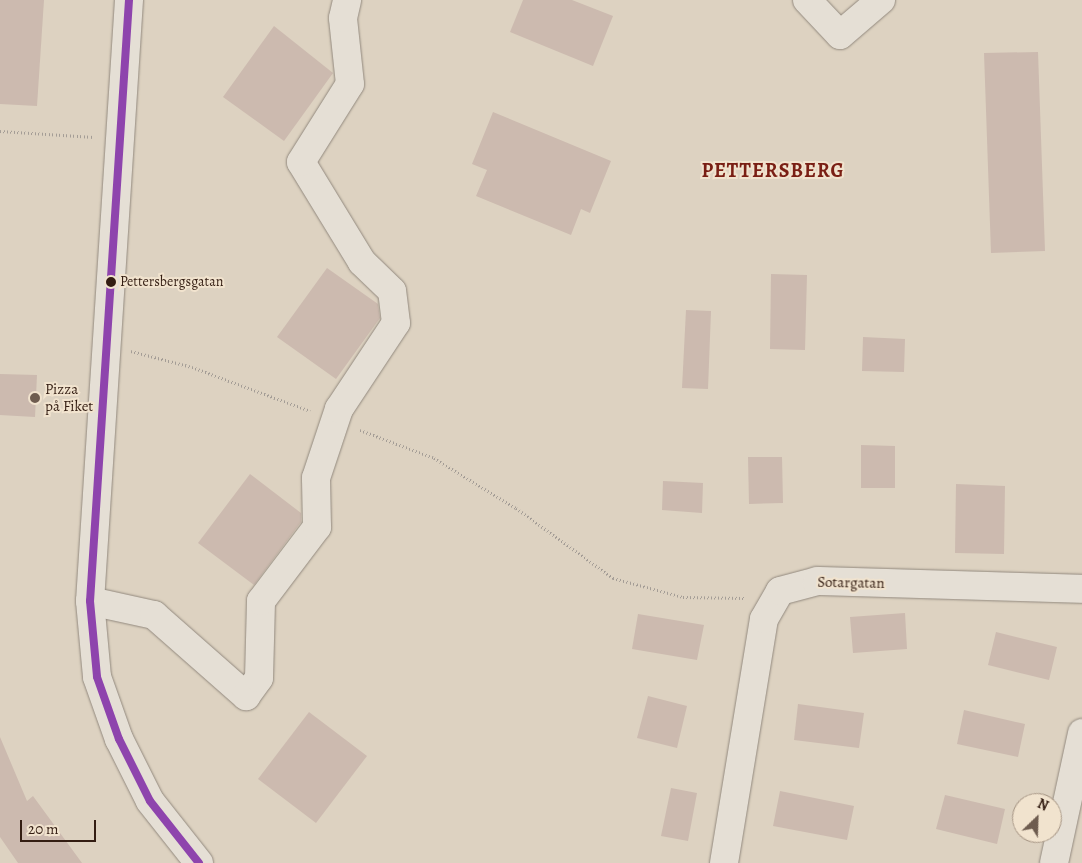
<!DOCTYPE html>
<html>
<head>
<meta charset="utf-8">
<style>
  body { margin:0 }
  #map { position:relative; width:1082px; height:863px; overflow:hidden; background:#ddd2c1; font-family:Alegreya,serif }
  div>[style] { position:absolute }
  .building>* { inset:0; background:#ccbaaf }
  .path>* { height:3px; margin-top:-1.5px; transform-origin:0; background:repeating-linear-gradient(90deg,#a49d96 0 1px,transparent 0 3.5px) }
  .roads { filter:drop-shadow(0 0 1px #92897e) drop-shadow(0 0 1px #92897e) }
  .minor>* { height:28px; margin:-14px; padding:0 14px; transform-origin:14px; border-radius:14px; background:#e5dfd5 }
  .bus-1>* { height:8px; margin:-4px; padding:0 4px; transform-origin:4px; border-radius:4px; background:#8e44ad }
  .dots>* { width:14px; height:14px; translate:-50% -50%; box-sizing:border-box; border:2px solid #f1e3ce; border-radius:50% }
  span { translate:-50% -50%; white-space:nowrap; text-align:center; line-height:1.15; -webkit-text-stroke:4px #f1e3ce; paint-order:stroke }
  .bus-label { font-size:14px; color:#331d12 }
  .left { translate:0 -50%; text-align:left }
  .poi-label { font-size:15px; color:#331d12 }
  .street-label { font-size:15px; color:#331d12 }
  .district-label { font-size:20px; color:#7a1f14; font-weight:700; letter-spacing:1px }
  .north { position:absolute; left:1012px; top:793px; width:50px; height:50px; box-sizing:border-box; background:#f1e3ce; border:1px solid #a59483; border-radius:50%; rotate:24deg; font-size:14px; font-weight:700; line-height:20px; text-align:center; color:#331d12 }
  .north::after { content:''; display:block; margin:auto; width:18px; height:22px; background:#6e5c4f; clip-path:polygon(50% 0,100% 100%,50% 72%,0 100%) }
  .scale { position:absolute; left:20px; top:820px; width:76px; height:22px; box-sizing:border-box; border:2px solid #331d12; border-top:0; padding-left:6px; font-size:15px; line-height:18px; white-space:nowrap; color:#331d12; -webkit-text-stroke:4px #f1e3ce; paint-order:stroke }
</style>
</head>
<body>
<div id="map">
  <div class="building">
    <i style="clip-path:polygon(0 0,44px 0,37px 106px,0 104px)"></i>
    <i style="clip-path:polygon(523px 0,572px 0,613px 16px,593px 66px,510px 32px)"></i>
    <i style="clip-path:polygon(274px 26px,333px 73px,284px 141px,223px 97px)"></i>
    <i style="clip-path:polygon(1038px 52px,1045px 251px,991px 253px,984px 53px)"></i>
    <i style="clip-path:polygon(493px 112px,611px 161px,590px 213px,581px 209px,571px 235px,476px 196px,487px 170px,472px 164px)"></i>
    <i style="clip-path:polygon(327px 268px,378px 304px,380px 318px,336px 379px,277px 337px)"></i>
    <i style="clip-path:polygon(771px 274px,807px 275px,805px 350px,770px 349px)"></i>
    <i style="clip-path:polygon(686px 310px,711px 311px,708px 389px,682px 388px)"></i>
    <i style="clip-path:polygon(863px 337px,905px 339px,904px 372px,862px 371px)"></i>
    <i style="clip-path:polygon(0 374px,37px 375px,35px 417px,0 415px)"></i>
    <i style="clip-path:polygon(861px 445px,895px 446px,895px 488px,861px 488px)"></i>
    <i style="clip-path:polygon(748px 457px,782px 457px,783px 503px,749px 504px)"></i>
    <i style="clip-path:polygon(250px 474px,301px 513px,301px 522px,254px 585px,198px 543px)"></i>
    <i style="clip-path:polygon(663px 481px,703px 483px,702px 513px,662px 510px)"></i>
    <i style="clip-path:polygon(956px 484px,1005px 486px,1004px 554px,955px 553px)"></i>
    <i style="clip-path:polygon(905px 613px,907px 649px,853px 653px,850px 617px)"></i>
    <i style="clip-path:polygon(638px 614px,704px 625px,697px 660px,632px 649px)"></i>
    <i style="clip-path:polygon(996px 632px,1057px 647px,1049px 680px,988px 665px)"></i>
    <i style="clip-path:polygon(648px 696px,687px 706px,677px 748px,637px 738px)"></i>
    <i style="clip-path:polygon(798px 704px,864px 713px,859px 748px,794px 740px)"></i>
    <i style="clip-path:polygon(964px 710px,1025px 724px,1018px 757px,957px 744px)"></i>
    <i style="clip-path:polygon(309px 712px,367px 756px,316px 823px,258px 779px)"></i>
    <i style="clip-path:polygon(0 737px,27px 801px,33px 796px,82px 863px,18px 863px,0 837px)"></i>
    <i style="clip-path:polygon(671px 788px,697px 793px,688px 841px,661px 836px)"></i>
    <i style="clip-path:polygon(780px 791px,854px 806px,847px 840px,773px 826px)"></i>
    <i style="clip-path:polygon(945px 795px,1005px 809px,997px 844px,936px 829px)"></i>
  </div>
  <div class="path">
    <i style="left:0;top:131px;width:94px;rotate:3.7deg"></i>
    <i style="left:131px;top:351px;width:63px;rotate:14.7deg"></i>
    <i style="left:192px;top:367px;width:126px;rotate:20.4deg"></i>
    <i style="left:360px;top:430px;width:79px;rotate:20.7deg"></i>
    <i style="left:434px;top:458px;width:96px;rotate:31.4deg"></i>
    <i style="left:516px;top:508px;width:120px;rotate:35.8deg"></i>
    <i style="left:613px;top:578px;width:73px;rotate:15.2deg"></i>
    <i style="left:683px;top:597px;width:61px;rotate:0.9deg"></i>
  </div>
  <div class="roads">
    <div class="minor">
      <i style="left:129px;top:0;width:602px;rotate:93.71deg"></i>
      <i style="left:90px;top:601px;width:76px;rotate:84.7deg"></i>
      <i style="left:97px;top:677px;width:66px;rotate:70.5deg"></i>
      <i style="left:119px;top:739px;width:69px;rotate:63.4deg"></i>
      <i style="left:150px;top:801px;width:79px;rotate:51.7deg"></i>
      <i style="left:807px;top:0;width:48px;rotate:46.7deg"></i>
      <i style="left:840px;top:35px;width:54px;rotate:-40.5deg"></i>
      <i style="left:90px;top:601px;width:66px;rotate:12.3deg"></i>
      <i style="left:154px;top:615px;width:123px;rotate:41.4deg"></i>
      <i style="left:246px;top:696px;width:22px;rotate:-54deg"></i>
      <i style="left:259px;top:678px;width:77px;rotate:-88.5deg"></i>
      <i style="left:261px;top:601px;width:93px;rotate:-52.9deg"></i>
      <i style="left:317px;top:527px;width:49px;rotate:-91.2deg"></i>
      <i style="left:316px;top:478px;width:73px;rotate:-71.6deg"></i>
      <i style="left:339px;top:409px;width:103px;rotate:-56.5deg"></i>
      <i style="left:396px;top:323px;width:32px;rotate:-97deg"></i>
      <i style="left:392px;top:291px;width:42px;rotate:-136deg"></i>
      <i style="left:362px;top:262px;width:117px;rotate:-121.4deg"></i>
      <i style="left:301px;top:162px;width:92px;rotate:-57.9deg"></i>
      <i style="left:350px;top:84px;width:66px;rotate:-96.1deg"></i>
      <i style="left:343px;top:18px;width:18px;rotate:-77deg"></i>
      <i style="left:724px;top:863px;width:247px;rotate:-80.7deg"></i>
      <i style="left:764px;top:619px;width:32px;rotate:-60deg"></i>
      <i style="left:780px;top:591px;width:38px;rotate:-15deg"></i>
      <i style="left:817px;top:581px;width:265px;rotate:1.7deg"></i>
      <i style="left:1054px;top:863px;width:133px;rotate:-77.8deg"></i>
    </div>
  </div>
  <div class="bus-1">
    <i style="left:129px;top:0;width:602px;rotate:93.71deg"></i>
    <i style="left:90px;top:601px;width:76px;rotate:84.7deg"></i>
    <i style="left:97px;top:677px;width:66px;rotate:70.5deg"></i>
    <i style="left:119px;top:739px;width:69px;rotate:63.4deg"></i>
    <i style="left:150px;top:801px;width:79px;rotate:51.7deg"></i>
  </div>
  <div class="dots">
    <i style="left:111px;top:282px;background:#331d12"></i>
    <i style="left:35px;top:398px;background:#6e5c4f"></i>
  </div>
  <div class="bus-label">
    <span class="left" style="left:120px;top:282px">Pettersbergsgatan</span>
  </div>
  <div class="poi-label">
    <span class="left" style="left:45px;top:398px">Pizza<br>på Fiket</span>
  </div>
  <div class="street-label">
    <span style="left:851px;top:583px;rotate:1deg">Sotargatan</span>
  </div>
  <div class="district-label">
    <span style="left:773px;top:170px">PETTERSBERG</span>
  </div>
  <div class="north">N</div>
  <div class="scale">20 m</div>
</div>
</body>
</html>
